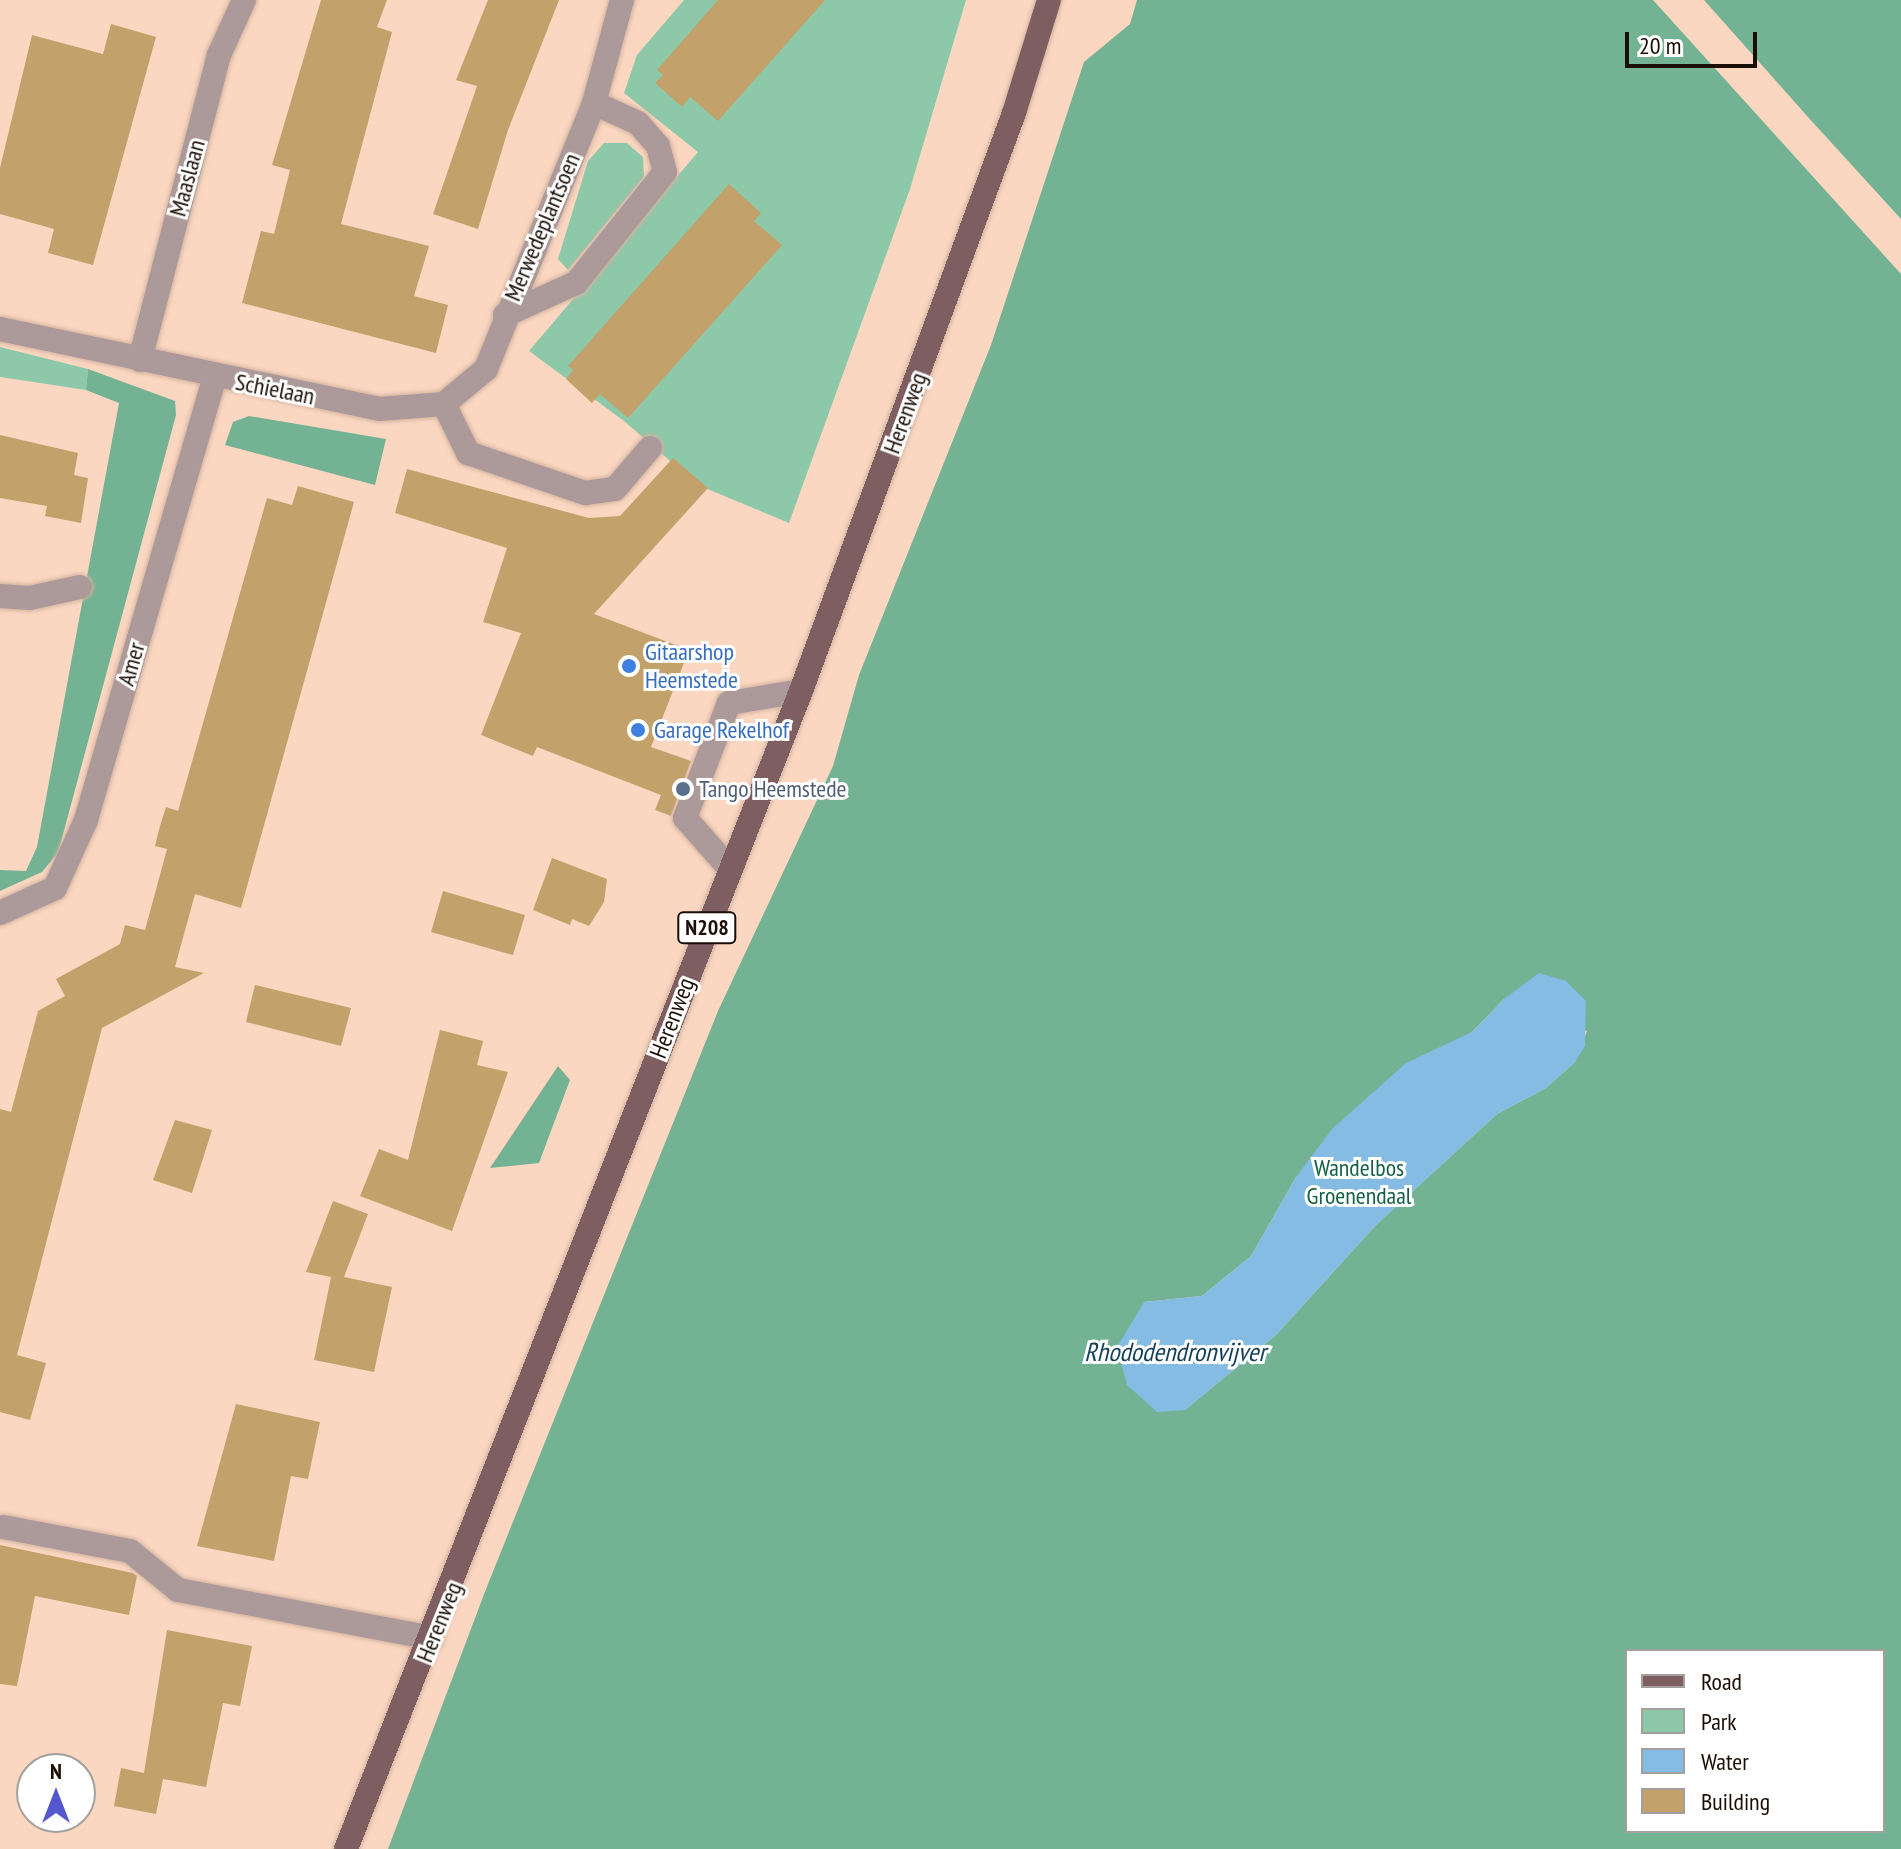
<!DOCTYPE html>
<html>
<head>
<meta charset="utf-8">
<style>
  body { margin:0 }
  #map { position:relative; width:1901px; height:1849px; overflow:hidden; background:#fbd7c1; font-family:"PT Sans Narrow",sans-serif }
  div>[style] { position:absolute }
  .green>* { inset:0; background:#8dc8a9 }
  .forest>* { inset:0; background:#73b292 }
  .water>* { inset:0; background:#84bce3 }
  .building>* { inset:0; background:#c2a16b }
  .roads { filter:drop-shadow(0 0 2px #d2b3a0) drop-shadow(0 0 2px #d2b3a0) }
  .service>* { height:24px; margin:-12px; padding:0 12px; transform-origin:12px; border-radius:12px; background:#ac999a }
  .minor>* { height:24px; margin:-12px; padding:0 12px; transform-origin:12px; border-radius:12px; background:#ac999a }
  .primary>* { height:24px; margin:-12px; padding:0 12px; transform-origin:12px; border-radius:12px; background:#7f5e61 }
  .dots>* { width:22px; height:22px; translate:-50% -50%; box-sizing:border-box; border:4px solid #fff; border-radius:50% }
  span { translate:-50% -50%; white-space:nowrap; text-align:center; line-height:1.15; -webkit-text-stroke:6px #fff; paint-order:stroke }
  .shield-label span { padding:2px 6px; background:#fff; border:2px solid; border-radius:6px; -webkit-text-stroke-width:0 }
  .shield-label { font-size:22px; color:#1a0e07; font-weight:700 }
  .street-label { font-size:24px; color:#1a0e07 }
  .shop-label { font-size:24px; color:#366cbe }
  .left { translate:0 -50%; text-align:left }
  .service-label { font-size:24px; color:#4e5e75 }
  .park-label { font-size:24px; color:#146142 }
  .water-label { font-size:26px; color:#133e59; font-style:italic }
  .legend { position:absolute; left:1625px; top:1649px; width:260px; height:184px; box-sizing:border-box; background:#fff; border:2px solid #a39f9c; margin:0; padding:10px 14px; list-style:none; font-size:24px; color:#1a0e07 }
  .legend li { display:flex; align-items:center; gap:16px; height:40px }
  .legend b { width:40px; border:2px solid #a39f9c }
  .north { position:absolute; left:16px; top:1753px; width:80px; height:80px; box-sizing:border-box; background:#fff; border:2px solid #a39f9c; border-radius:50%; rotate:0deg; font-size:22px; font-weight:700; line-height:32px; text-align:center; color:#1a0e07 }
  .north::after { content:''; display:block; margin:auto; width:28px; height:36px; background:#5458cf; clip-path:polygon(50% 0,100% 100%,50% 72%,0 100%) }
  .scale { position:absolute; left:1625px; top:32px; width:132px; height:36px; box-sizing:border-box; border:4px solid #1a0e07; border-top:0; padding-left:10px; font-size:24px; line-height:28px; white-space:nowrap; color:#1a0e07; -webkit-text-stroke:6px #fff; paint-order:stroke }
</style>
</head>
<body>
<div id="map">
  <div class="green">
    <i style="clip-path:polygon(684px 0,966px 0,910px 189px,789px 523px,698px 485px,624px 421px,529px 351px,698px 152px,624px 93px,637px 55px)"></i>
    <i style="clip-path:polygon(604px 143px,627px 143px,643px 157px,644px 177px,568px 270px,558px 259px,588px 161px)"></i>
    <i style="clip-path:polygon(0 347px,88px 369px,86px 390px,0 377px)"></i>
  </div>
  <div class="forest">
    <i style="clip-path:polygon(evenodd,1137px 0,1653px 0,1901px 274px,1901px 1849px,388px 1849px,486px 1589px,718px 1011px,833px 766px,859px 675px,991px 345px,1084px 62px,1130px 24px,1137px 0,1504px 999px,1587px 1031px,1575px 1062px,1546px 1088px,1497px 1114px,1376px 1225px,1276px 1335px,1185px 1410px,1144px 1302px,1202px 1296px,1251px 1256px,1296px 1177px,1472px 1032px,1504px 999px,1137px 0,1627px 1651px,1883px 1651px,1883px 1831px,1627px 1831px,1627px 1651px)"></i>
    <i style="clip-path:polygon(1704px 0,1901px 0,1901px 219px,1807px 116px)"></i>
    <i style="clip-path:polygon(88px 369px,175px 401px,176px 415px,58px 853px,42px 872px,0 891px,0 870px,26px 871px,37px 847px,119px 403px,86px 390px)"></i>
    <i style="clip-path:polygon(249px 416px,386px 439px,375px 485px,225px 445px,233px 422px)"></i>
    <i style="clip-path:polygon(558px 1066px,570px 1080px,539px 1163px,490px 1168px)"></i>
  </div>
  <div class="water">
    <i style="clip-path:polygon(1539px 973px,1566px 981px,1586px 1001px,1585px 1046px,1575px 1062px,1546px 1088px,1497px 1114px,1376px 1225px,1276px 1335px,1185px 1410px,1157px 1412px,1127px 1385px,1117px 1347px,1144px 1302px,1202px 1296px,1251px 1256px,1296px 1177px,1332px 1129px,1406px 1063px,1472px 1032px,1504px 999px)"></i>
  </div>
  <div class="building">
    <i style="clip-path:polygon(321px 0,387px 0,377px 27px,392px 32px,341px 224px,429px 246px,414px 296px,448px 305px,436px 353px,242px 303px,261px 231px,274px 234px,290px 170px,272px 165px)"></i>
    <i style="clip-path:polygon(488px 0,559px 0,508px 130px,478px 229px,433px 214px,477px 86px,456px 80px)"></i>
    <i style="clip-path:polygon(718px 0,825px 0,718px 121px,690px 97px,682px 107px,655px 83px,663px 75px,657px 70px)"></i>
    <i style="clip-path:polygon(111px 24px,156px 37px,93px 265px,48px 253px,54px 229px,0 214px,0 168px,32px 35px,103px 54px)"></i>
    <i style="clip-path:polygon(729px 184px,761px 213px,754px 221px,782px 245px,628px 418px,600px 394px,592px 403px,566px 379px,573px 370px,568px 366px)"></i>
    <i style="clip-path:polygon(0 435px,78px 453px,74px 475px,88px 478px,81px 523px,45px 516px,47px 506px,0 498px)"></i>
    <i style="clip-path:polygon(673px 458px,708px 488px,594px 614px,689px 650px,651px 747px,691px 761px,671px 816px,655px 810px,661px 795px,537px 747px,533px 756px,481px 735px,521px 633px,483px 622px,507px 548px,395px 513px,407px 469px,589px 518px,620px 516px)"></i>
    <i style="clip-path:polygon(298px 486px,354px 502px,241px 908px,195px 894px,175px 967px,204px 973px,102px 1028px,17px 1355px,46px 1363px,30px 1420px,0 1412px,0 1109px,11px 1112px,38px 1011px,65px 996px,56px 979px,120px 944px,125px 925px,145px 930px,167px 849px,155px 846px,160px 826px,166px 807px,178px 811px,267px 498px,292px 505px)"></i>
    <i style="clip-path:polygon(552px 858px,607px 879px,604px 902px,589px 926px,572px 919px,570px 925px,533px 910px)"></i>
    <i style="clip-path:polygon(443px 891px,525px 915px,513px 955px,431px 932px)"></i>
    <i style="clip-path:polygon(255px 985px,351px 1008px,341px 1046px,246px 1022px)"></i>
    <i style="clip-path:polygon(440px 1030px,483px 1041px,477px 1065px,508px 1072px,452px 1231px,360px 1196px,379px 1149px,408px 1160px)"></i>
    <i style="clip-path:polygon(175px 1120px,212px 1130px,192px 1193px,153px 1180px)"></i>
    <i style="clip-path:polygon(333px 1201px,368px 1214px,344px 1277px,392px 1287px,374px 1372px,314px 1360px,331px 1277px,306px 1272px)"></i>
    <i style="clip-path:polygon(236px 1404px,320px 1422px,308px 1479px,291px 1476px,274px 1561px,197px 1546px)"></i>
    <i style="clip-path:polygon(0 1545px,133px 1573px,137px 1576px,129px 1615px,35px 1596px,17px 1686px,0 1684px)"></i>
    <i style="clip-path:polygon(167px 1630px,252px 1646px,240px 1706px,223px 1703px,206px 1787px,163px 1779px,156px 1814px,114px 1806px,121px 1768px,144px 1773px)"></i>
  </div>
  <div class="roads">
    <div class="service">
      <i style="left:444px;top:404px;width:55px;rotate:63.9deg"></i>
      <i style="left:468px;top:453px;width:124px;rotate:18.9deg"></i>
      <i style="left:585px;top:493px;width:30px;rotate:-8deg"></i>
      <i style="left:615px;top:489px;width:54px;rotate:-49.5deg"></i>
      <i style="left:730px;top:869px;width:68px;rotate:-131.4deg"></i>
      <i style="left:685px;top:818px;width:123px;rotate:-69.1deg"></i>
      <i style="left:729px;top:703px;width:73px;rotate:-9.5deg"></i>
      <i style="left:3px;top:1527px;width:129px;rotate:10.7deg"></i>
      <i style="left:130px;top:1551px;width:62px;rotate:39.1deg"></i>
      <i style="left:178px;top:1590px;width:258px;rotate:10.7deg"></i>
    </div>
    <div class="minor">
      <i style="left:505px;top:315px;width:78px;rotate:-24.3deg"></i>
      <i style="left:576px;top:283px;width:142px;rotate:-51.3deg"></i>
      <i style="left:665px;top:172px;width:27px;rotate:-105deg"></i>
      <i style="left:658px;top:146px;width:30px;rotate:-131deg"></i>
      <i style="left:638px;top:123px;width:48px;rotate:-155.6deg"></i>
      <i style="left:0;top:329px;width:387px;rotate:11.9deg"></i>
      <i style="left:379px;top:409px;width:65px;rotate:-4.4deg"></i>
      <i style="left:444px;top:404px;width:55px;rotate:-39.8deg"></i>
      <i style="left:486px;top:369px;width:287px;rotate:-67.9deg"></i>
      <i style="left:594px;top:103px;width:107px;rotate:-74.8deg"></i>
      <i style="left:140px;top:360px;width:315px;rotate:-75.5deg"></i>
      <i style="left:219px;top:55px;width:60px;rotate:-65.6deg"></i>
      <i style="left:0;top:596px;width:30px;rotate:4deg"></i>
      <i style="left:30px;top:598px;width:51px;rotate:-12.4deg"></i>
      <i style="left:0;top:913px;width:60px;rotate:-24.4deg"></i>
      <i style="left:55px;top:888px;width:75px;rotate:-65.5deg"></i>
      <i style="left:86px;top:820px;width:460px;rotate:-73.8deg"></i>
    </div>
    <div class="primary">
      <i style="left:346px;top:1849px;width:1244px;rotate:-68.55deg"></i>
      <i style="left:801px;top:691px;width:616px;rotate:-69.77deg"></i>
      <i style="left:1014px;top:113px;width:118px;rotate:-72.8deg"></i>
    </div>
  </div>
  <div class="dots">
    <i style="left:629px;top:666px;background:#3f7fe0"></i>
    <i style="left:638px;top:730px;background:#3f7fe0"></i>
    <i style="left:683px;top:789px;background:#5c6f8a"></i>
  </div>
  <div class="shield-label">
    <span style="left:707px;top:928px">N208</span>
  </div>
  <div class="street-label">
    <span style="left:187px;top:178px;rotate:-75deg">Maaslaan</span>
    <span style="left:542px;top:227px;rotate:-67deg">Merwedeplantsoen</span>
    <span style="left:275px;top:389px;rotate:11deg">Schielaan</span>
    <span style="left:905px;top:413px;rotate:-70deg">Herenweg</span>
    <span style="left:131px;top:664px;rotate:-74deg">Amer</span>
    <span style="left:672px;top:1018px;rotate:-69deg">Herenweg</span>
    <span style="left:439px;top:1622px;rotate:-68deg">Herenweg</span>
  </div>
  <div class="shop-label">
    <span class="left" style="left:645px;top:666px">Gitaarshop<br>Heemstede</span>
    <span class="left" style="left:654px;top:730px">Garage Rekelhof</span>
  </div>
  <div class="service-label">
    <span class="left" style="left:699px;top:789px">Tango Heemstede</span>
  </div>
  <div class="park-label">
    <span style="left:1359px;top:1182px">Wandelbos<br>Groenendaal</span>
  </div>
  <div class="water-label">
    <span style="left:1175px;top:1352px">Rhododendronvijver</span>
  </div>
  <ul class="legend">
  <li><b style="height:10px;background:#7f5e61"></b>Road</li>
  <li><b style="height:22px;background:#8dc8a9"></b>Park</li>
  <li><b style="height:22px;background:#84bce3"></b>Water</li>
  <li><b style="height:22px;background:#c2a16b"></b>Building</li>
  </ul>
  <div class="north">N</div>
  <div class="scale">20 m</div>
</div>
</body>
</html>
